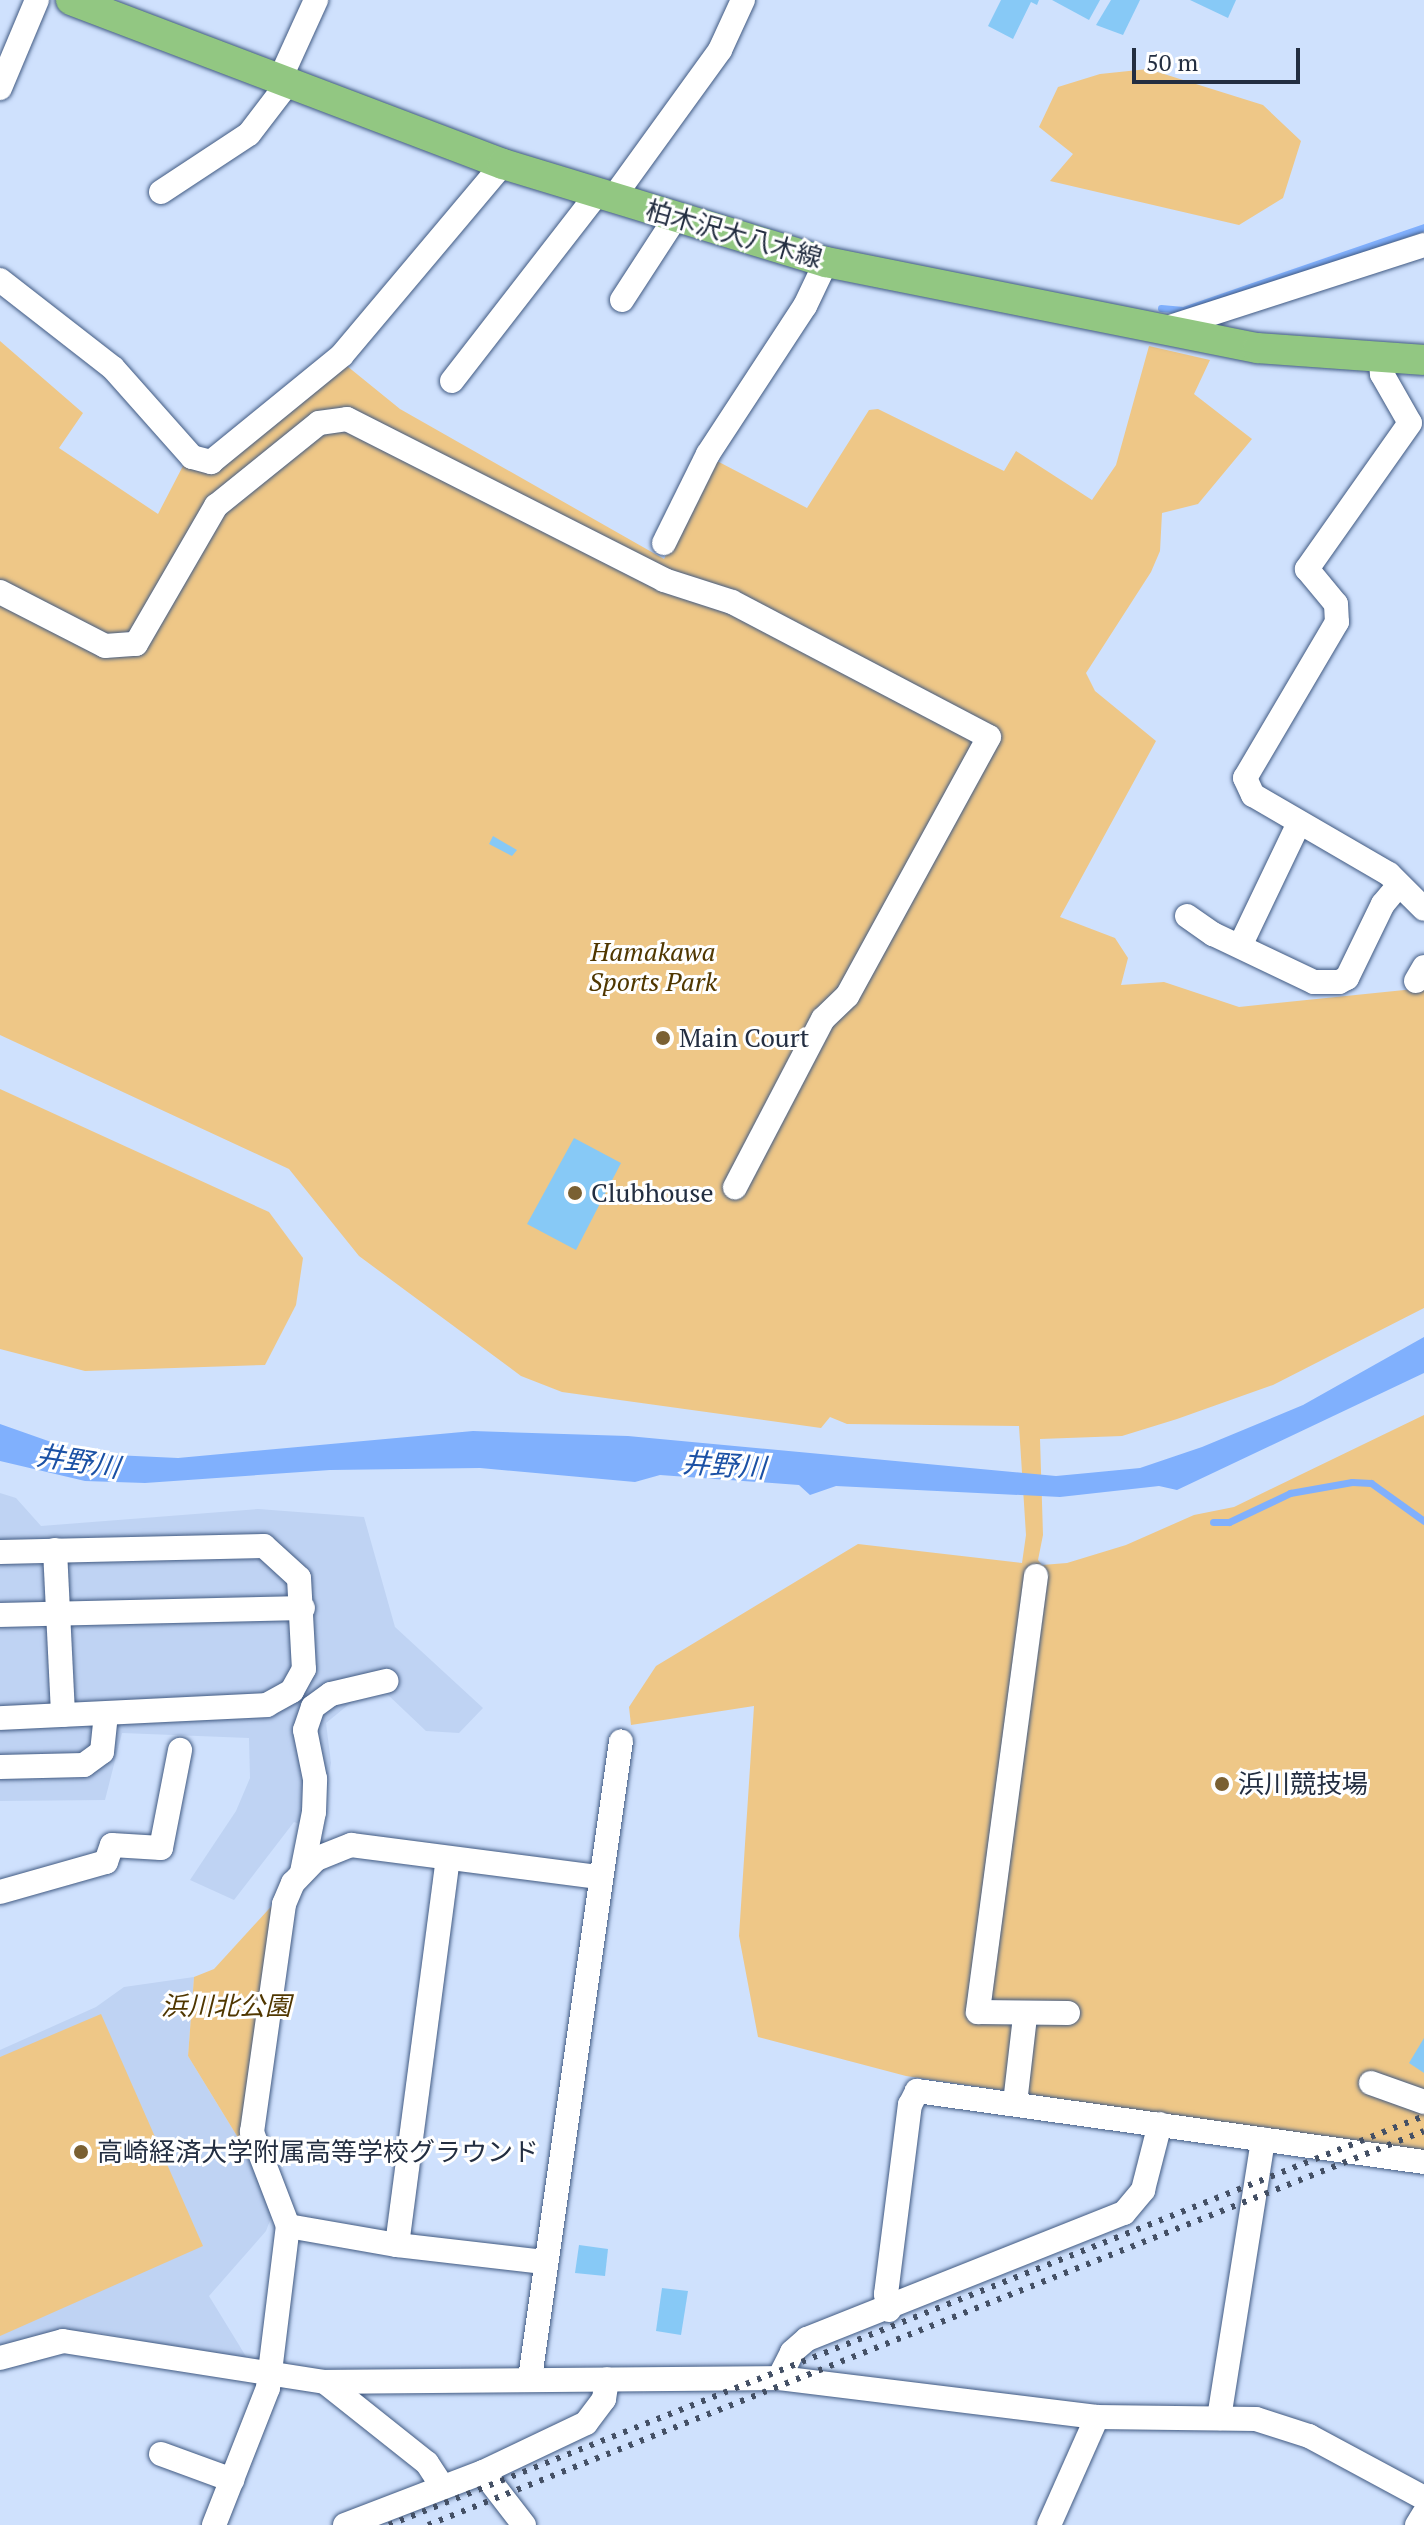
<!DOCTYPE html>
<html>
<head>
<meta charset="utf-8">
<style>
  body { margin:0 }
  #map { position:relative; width:1424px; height:2525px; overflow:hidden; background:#cfe1fd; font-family:"PT Serif","Noto Sans JP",serif }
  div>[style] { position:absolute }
  .built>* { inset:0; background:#bfd3f3 }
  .green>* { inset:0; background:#eec787 }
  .water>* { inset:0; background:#80b0fd }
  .stream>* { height:7px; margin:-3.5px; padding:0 3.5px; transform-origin:3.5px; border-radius:3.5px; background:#80b0fd }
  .building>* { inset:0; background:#87c9f6 }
  .roads { filter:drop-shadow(0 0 2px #415a82) drop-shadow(0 0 2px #415a82) }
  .minor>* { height:24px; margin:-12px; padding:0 12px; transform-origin:12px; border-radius:12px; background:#fff }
  .major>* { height:30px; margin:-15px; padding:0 15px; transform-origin:15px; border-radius:15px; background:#92c782 }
  .rail>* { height:6px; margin-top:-3px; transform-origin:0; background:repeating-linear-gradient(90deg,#445065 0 4px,transparent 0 12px) }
  .dots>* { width:22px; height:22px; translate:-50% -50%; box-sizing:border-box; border:4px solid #fff; border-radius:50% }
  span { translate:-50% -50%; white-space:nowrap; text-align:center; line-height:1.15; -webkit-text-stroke:6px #fff; paint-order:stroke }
  .street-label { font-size:26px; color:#232e41 }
  .park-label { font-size:26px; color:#503700; font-style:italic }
  .poi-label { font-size:26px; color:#232e41 }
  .left { translate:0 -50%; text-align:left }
  .water-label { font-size:28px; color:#1b51a5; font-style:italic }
  .scale { position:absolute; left:1132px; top:48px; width:168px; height:36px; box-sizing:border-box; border:4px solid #232e41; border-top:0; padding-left:10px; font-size:24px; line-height:28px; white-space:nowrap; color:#232e41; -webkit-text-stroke:6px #fff; paint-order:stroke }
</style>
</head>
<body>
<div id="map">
  <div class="built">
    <i style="clip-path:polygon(0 1493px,16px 1498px,41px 1526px,258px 1509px,364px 1517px,395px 1627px,483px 1708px,459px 1733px,426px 1731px,386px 1693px,353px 1701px,326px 1723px,331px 1763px,320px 1831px,294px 1822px,234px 1900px,190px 1880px,236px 1811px,250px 1778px,249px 1738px,122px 1733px,105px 1800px,0 1801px)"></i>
    <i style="clip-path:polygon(194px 1977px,188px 2056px,240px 2141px,273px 2213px,266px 2231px,209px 2296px,250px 2363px,98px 2332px,71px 2332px,0 2350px,0 2050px,96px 2007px,124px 1987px)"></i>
  </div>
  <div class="green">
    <i style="clip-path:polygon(1148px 69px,1263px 105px,1301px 141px,1283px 198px,1239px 225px,1050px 181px,1073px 154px,1039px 127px,1058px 87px,1100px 74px)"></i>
    <i style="clip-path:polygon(0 341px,83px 413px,59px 448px,158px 514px,185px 462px,217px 471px,347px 366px,400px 409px,664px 559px,717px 461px,807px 508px,869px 410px,878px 409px,1004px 471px,1016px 451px,1092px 500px,1116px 465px,1149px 346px,1210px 360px,1194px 394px,1252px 439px,1198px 504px,1162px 513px,1160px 551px,1151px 572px,1086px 673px,1095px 691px,1156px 741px,1060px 917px,1115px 938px,1128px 958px,1121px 985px,1164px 982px,1239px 1007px,1424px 988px,1424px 1308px,1273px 1385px,1177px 1419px,1122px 1436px,1040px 1439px,1043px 1535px,1038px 1560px,1042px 1565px,1067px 1563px,1126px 1545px,1194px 1515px,1234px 1507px,1424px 1415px,1424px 2152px,906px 2076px,758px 2037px,739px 1936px,754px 1706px,631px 1725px,629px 1707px,656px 1666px,858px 1544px,1022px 1563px,1026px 1535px,1019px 1426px,847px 1424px,830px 1417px,821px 1428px,562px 1392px,521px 1376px,359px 1256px,289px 1169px,0 1035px)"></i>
    <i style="clip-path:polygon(0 1089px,269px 1212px,303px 1258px,296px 1305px,265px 1365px,85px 1371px,0 1349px)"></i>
    <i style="clip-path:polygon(278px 1899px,240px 2141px,188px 2056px,194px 1977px,214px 1969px)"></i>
    <i style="clip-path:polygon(101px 2014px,203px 2246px,0 2336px,0 2057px)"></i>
  </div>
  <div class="water">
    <i style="clip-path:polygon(1424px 1337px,1424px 1373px,1177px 1490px,1159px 1486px,1060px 1497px,836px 1486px,810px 1495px,799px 1485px,660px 1475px,635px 1482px,480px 1468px,330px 1470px,145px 1483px,85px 1481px,0 1461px,0 1424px,71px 1449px,114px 1455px,178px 1458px,473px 1431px,628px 1436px,1056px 1476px,1088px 1473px,1140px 1468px,1202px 1447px,1303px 1405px)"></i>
  </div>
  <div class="stream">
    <i style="left:1161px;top:308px;width:22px;rotate:5deg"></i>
    <i style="left:1183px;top:310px;width:255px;rotate:-19deg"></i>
    <i style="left:1213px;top:1522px;width:16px"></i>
    <i style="left:1229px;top:1522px;width:68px;rotate:-25.4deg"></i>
    <i style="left:1290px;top:1493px;width:63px;rotate:-10.1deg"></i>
    <i style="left:1352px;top:1482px;width:19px;rotate:3deg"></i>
    <i style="left:1371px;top:1483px;width:65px;rotate:35.6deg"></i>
  </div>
  <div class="building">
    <i style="clip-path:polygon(1001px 0,1039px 0,1037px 5px,1031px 2px,1013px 39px,988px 26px)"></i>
    <i style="clip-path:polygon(1052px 0,1100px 0,1089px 20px)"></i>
    <i style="clip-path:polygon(1111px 0,1140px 0,1123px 35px,1096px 25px)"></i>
    <i style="clip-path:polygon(1190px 0,1236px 0,1228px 18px)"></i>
    <i style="clip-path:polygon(493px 836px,517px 850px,512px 856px,489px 844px)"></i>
    <i style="clip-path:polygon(574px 1138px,621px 1163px,576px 1250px,527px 1224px)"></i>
    <i style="clip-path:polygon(1424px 2038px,1424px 2073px,1409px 2063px)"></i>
    <i style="clip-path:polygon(579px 2245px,608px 2249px,605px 2276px,575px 2273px)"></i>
    <i style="clip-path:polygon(662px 2288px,688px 2291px,681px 2335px,656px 2331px)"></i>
  </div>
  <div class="roads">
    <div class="minor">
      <i style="left:280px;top:79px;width:87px;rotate:-65.5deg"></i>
      <i style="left:0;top:88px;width:95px;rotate:-67.2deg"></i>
      <i style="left:161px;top:192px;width:105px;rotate:-33.4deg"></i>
      <i style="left:249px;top:134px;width:64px;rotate:-52.6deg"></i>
      <i style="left:613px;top:198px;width:183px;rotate:-54.1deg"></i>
      <i style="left:720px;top:50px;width:55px;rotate:-65.3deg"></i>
      <i style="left:0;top:280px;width:143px;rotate:37.9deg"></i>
      <i style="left:113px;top:368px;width:119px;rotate:48.4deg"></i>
      <i style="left:192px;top:457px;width:20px;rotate:15deg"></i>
      <i style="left:211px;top:462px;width:169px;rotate:-39.2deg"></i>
      <i style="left:342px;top:355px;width:250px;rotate:-49.9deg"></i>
      <i style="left:622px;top:300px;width:99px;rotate:-57deg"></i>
      <i style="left:1167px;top:328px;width:270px;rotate:-17.9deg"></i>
      <i style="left:1381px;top:361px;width:13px;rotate:86deg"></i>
      <i style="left:1382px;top:374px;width:56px;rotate:60.3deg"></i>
      <i style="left:1410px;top:423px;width:179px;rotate:125.2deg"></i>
      <i style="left:1307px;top:569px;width:45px;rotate:50.4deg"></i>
      <i style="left:1336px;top:604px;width:18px;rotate:87deg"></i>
      <i style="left:1337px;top:622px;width:181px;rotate:120.5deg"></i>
      <i style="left:1245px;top:778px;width:19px;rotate:65deg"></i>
      <i style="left:1253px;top:795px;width:157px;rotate:30.2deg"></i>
      <i style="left:1389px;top:874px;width:49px;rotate:45deg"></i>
      <i style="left:452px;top:381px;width:237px;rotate:-52.2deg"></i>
      <i style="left:664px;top:543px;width:99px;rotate:-63.7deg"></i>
      <i style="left:708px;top:454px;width:177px;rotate:-56.8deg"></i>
      <i style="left:805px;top:306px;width:49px;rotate:-64.5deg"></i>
      <i style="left:0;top:592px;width:118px;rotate:27.2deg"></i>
      <i style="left:105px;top:646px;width:31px;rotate:-4deg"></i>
      <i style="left:136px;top:644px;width:160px;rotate:-59.9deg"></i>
      <i style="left:216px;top:506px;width:132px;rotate:-38.9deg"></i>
      <i style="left:319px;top:423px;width:28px;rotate:-8deg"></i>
      <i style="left:347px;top:419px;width:356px;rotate:26.9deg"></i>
      <i style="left:664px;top:580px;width:71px;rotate:17.9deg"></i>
      <i style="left:732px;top:602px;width:290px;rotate:27.7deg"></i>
      <i style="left:989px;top:737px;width:295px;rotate:118.7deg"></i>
      <i style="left:847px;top:996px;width:33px;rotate:136deg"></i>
      <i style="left:823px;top:1019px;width:190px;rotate:117.6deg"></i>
      <i style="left:1187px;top:916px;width:32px;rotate:35deg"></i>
      <i style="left:1213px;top:934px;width:112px;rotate:25.4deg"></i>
      <i style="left:1314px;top:982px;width:25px"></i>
      <i style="left:1339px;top:982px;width:9px;rotate:-27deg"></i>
      <i style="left:1347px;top:978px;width:82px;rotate:-64.1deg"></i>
      <i style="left:1383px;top:904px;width:25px;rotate:-50deg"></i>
      <i style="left:1240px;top:946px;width:136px;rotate:-64.4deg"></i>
      <i style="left:1416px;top:981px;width:16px;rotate:-60deg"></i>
      <i style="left:55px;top:1550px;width:165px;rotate:87.2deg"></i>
      <i style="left:0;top:1552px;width:264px;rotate:-1.3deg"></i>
      <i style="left:264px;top:1546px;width:47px;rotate:42.4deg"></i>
      <i style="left:299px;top:1578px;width:91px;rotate:86.9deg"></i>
      <i style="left:304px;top:1669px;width:25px;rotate:119deg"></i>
      <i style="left:292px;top:1691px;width:29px;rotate:151deg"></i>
      <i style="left:267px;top:1705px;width:267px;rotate:177.2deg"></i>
      <i style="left:1036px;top:1576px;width:440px;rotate:97.6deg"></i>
      <i style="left:978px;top:2012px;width:90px;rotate:0.6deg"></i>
      <i style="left:0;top:1615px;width:303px;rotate:-1.3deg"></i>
      <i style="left:0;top:1767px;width:84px;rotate:-1.4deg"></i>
      <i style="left:84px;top:1765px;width:22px;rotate:-36deg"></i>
      <i style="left:102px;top:1752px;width:38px;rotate:-84deg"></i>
      <i style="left:302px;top:1872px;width:61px;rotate:-78.7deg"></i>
      <i style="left:314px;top:1812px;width:33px;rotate:-88deg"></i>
      <i style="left:315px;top:1779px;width:50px;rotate:-101.5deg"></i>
      <i style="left:305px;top:1730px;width:24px;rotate:-71deg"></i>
      <i style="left:313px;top:1707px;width:22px;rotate:-36deg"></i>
      <i style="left:331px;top:1694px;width:57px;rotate:-13.3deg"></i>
      <i style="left:0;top:1892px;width:110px;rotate:-15.8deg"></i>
      <i style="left:106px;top:1862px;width:18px;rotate:-71deg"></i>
      <i style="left:112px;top:1845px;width:49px;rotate:3.5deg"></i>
      <i style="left:161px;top:1848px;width:100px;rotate:-79deg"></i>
      <i style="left:1371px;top:2083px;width:56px;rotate:19.7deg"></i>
      <i style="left:1015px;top:2103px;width:88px;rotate:-83.4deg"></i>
      <i style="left:288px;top:2226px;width:111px;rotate:9.9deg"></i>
      <i style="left:397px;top:2245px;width:148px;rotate:6.6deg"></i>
      <i style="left:397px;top:2245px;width:388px;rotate:-82.5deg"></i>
      <i style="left:889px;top:2310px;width:16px;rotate:-101deg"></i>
      <i style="left:886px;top:2294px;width:191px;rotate:-82.8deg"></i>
      <i style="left:910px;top:2105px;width:16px;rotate:-63deg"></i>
      <i style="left:917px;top:2091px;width:512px;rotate:7.97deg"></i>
      <i style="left:0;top:2358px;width:65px;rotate:-15.1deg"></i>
      <i style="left:63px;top:2341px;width:265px;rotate:8.9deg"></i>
      <i style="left:325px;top:2382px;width:454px;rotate:-0.5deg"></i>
      <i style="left:779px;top:2378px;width:320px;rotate:7deg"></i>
      <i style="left:1097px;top:2417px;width:159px;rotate:0.7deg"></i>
      <i style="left:1256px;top:2419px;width:56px;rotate:17.8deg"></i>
      <i style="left:1309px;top:2436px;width:131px;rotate:28.3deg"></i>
      <i style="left:530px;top:2378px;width:643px;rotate:-81.87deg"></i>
      <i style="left:779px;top:2378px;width:29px;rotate:-63deg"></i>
      <i style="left:792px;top:2352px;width:20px;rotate:-41deg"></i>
      <i style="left:807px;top:2339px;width:341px;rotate:-21.7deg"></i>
      <i style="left:1124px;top:2213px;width:30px;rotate:-50deg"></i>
      <i style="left:1143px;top:2190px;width:68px;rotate:-75.6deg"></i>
      <i style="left:325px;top:2382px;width:130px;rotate:38.5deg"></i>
      <i style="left:427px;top:2463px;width:27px;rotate:57deg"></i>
      <i style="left:1219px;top:2418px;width:282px;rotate:-81deg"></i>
      <i style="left:161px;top:2454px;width:76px;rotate:20.1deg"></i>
      <i style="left:483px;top:2472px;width:67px;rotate:52.3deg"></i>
      <i style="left:214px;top:2525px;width:147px;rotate:-68.5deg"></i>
      <i style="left:268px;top:2388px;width:163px;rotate:-83deg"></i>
      <i style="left:288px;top:2226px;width:101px;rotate:-111deg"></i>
      <i style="left:252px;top:2132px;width:230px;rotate:-82deg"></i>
      <i style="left:284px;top:1904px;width:23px;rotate:-67deg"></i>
      <i style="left:293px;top:1883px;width:33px;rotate:-46deg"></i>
      <i style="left:316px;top:1859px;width:38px;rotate:-22deg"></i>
      <i style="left:351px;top:1845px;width:250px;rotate:7.4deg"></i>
      <i style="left:345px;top:2525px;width:148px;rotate:-21deg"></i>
      <i style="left:483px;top:2472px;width:114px;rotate:-25.4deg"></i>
      <i style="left:586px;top:2423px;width:30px;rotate:-53deg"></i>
      <i style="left:604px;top:2399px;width:20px;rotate:-81deg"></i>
      <i style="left:1049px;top:2525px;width:118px;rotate:-66deg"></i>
      <i style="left:1417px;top:2525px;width:13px;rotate:-58deg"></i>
    </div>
    <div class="major">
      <i style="left:71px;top:0;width:462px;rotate:20.8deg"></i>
      <i style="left:503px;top:164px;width:338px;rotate:16.9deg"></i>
      <i style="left:826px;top:262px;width:440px;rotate:11.3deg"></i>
      <i style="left:1258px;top:348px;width:166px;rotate:4.1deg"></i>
    </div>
  </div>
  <div class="rail">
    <i style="left:389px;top:2525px;width:1113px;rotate:-21.56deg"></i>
    <i style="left:428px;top:2525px;width:1071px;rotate:-21.58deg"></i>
  </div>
  <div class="dots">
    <i style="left:663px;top:1038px;background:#7a6032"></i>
    <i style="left:575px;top:1193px;background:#7a6032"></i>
    <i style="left:1222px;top:1784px;background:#7a6032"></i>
    <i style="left:81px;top:2152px;background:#7a6032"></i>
  </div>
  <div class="street-label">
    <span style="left:734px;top:234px;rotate:16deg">柏木沢大八木線</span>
  </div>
  <div class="park-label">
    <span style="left:653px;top:967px">Hamakawa<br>Sports Park</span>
    <span style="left:226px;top:2006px">浜川北公園</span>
  </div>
  <div class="poi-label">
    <span class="left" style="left:679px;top:1038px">Main Court</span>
    <span class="left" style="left:591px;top:1193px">Clubhouse</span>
    <span class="left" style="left:1238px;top:1784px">浜川競技場</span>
    <span class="left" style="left:97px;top:2152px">高崎経済大学附属高等学校グラウンド</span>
  </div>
  <div class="water-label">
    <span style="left:78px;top:1461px;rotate:9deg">井野川</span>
    <span style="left:724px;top:1465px;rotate:4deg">井野川</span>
  </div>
  <div class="scale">50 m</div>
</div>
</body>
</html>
